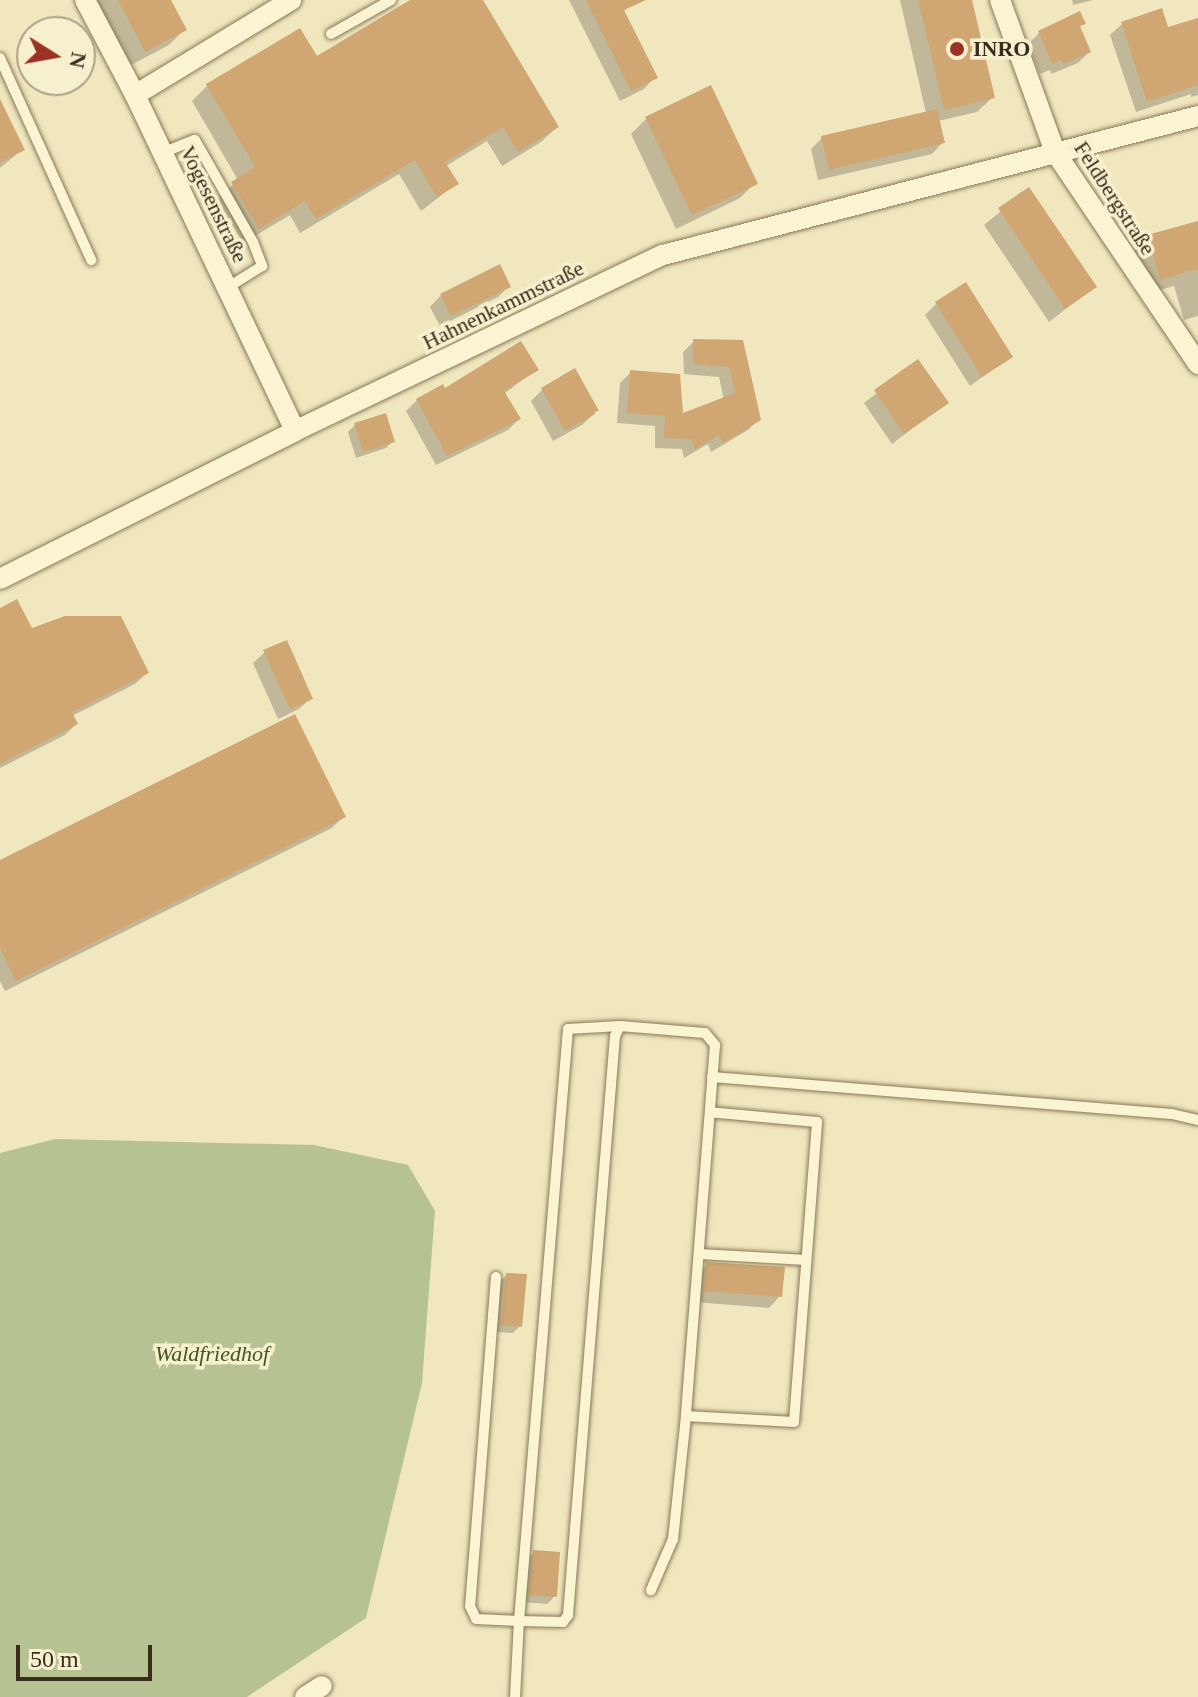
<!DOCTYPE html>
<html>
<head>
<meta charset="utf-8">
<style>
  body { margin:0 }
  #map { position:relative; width:1198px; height:1697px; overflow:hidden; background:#f0e7bf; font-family:"Times New Roman",serif }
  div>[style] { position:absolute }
  .cemetery>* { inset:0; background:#b7c293 }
  .shadow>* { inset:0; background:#0003 }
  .building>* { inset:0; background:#d0a673 }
  .roads { filter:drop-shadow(0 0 2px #897857) drop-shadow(0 0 2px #897857) }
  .lane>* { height:10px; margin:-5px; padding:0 5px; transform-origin:5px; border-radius:5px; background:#faf4d3 }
  .street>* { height:20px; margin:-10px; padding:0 10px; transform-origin:10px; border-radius:10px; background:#faf4d3 }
  .dots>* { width:22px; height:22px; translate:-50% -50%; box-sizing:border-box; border:4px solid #f7f0cf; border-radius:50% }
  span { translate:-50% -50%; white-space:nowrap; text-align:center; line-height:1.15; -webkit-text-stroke:7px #f7f0cf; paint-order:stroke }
  .poi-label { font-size:22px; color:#382d1c; font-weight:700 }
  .left { translate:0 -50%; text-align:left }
  .street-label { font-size:22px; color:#382d1c }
  .park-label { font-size:22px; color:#425622; font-style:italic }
  .north { position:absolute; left:16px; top:16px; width:80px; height:80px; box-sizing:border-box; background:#f7f0cf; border:2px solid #aba287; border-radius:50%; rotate:101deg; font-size:22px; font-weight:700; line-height:32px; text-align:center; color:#382d1c }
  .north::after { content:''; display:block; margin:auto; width:28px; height:36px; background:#9b3224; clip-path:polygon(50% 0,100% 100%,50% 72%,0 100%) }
  .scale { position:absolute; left:16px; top:1645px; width:136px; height:36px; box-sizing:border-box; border:4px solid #382d1c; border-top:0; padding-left:10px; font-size:24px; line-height:28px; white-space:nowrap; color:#382d1c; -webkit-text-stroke:6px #f7f0cf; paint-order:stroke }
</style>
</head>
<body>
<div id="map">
  <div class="cemetery">
    <i style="clip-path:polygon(55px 1139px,314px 1145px,408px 1165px,435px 1211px,422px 1383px,366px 1618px,247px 1697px,0 1697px,0 1153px)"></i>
  </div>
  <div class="shadow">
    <i style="clip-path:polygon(96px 0,169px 0,184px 30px,169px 45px,129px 66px)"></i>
    <i style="clip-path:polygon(414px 0,481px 0,557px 127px,541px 142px,502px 166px,487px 141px,446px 166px,456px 184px,421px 211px,399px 174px,300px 233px,290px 215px,243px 243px,217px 199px,238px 180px,192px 101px,207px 86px,299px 31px,316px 59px)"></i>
    <i style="clip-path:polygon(569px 0,624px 0,628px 7px,623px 12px,655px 77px,644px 89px,620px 101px)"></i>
    <i style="clip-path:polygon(900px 0,970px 0,993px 97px,977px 112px,938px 121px,943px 142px,932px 154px,818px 180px,811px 149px,822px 138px,926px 113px)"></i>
    <i style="clip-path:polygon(1072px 0,1093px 0,1073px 5px)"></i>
    <i style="clip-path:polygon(1198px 20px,1198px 95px,1191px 97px,1191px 94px,1136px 112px,1110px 35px,1122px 24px,1166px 29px)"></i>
    <i style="clip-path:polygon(1083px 23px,1079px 28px,1089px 52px,1078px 63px,1051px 74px,1050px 70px,1040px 74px,1028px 44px,1039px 33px)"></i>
    <i style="clip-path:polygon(0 103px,23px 149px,0 168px)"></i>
    <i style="clip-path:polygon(646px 119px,755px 183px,740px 198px,676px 229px,631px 134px)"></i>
    <i style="clip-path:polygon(1028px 189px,1094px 287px,1049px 322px,984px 225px)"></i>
    <i style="clip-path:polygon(1198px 223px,1198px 316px,1184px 320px,1174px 286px,1144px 294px,1133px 252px,1148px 237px)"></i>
    <i style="clip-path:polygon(509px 286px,498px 297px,440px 326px,430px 307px,441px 295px)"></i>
    <i style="clip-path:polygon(936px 304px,1010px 357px,970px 386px,925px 315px)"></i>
    <i style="clip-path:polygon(694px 341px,742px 342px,759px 419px,748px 430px,711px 452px,708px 444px,684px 458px,682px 449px,655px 448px,655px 426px,617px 423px,620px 383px,631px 372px,681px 416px,724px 400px,719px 377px,684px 374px,683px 352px)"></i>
    <i style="clip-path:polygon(917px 362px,946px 403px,892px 444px,864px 403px)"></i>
    <i style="clip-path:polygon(536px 369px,504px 394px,519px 419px,508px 430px,436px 465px,406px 411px,417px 400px)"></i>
    <i style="clip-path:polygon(575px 371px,597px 411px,582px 425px,553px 441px,531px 401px,542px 390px)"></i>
    <i style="clip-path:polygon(355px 425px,393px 441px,386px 448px,356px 458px,348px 432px)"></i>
    <i style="clip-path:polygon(0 610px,31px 630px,147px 673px,135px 684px,72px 716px,76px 724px,65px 735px,0 768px)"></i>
    <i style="clip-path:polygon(265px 652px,311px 698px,299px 709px,278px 719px,253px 663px)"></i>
    <i style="clip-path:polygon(343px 817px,332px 828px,5px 991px,0 981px,0 862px)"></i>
    <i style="clip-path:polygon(707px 1264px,780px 1296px,769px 1308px,694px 1302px,696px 1276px)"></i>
    <i style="clip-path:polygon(507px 1275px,520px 1326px,513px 1333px,495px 1332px,499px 1282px)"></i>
    <i style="clip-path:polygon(534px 1552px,555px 1596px,547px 1604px,523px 1602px,526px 1559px)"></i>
  </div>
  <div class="building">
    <i style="clip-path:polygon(118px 0,171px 0,187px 30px,145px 52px)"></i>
    <i style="clip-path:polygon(410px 0,483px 0,559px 127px,518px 152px,503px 127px,445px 162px,459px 184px,437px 197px,415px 160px,316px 219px,305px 201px,259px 229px,231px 182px,255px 167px,206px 84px,300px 28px,317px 56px)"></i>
    <i style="clip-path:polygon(586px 0,646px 0,624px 10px,658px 78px,631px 91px)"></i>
    <i style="clip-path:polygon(918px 0,972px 0,995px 98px,944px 110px)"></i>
    <i style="clip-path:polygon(1162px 8px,1168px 27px,1198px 18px,1198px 85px,1147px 102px,1121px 22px)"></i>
    <i style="clip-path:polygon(1080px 11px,1086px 24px,1080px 26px,1091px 52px,1063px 64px,1061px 60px,1052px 64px,1038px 31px)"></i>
    <i style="clip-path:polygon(711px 85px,758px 184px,692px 215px,645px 117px)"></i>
    <i style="clip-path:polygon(0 99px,25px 150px,0 162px)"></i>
    <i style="clip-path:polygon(937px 109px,945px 143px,829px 170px,821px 136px)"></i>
    <i style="clip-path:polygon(1029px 187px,1097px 287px,1065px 309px,998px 208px)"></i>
    <i style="clip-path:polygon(1198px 221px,1198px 269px,1160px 280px,1147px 235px)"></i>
    <i style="clip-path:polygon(500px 264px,511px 287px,451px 316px,440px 294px)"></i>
    <i style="clip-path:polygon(966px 282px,1013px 357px,982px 377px,935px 302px)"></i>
    <i style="clip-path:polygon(693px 339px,743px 340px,761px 420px,723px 443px,719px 435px,695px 449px,692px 439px,664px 438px,665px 416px,627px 413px,630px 370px,680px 374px,683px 413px,735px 393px,729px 367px,693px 364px)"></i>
    <i style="clip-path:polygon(521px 341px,539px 370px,504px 391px,521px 419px,447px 456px,416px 399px,443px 384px,445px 388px)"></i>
    <i style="clip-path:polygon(918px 359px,949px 403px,904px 434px,874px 390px)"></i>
    <i style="clip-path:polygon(575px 368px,599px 411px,593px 411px,595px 414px,565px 431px,541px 388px)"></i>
    <i style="clip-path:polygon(386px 413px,395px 442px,363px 452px,354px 423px)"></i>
    <i style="clip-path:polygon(17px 599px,32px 628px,65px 616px,121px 616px,149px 673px,72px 712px,78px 724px,0 764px,0 608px)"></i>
    <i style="clip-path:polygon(287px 640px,313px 699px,290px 709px,263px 650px)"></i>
    <i style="clip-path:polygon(295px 714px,346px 817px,16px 981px,0 948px,0 860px)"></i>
    <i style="clip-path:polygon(706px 1262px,785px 1267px,782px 1297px,704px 1291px)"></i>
    <i style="clip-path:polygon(506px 1273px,527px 1274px,522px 1327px,501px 1325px)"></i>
    <i style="clip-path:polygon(533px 1550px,560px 1552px,557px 1597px,529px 1595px)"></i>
  </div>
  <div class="roads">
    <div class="lane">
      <i style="left:331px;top:34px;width:69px;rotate:-29.5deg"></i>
      <i style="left:0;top:58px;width:222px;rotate:65.7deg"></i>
      <i style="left:162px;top:153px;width:35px;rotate:-22deg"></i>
      <i style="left:195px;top:140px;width:117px;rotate:60.4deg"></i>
      <i style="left:253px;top:242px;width:26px;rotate:69deg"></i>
      <i style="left:262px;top:266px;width:41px;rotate:147.8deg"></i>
      <i style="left:712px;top:1077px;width:461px;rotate:4.6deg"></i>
      <i style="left:1172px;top:1114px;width:27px;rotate:13deg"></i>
      <i style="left:700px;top:1254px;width:106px;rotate:3.2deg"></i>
      <i style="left:496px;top:1277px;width:330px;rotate:94.5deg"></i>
      <i style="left:470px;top:1606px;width:14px;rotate:65deg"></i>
      <i style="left:476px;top:1619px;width:43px;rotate:2.7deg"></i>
      <i style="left:519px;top:1621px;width:594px;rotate:-85.27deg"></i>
      <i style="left:568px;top:1029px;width:52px;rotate:-3.3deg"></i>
      <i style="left:686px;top:1416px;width:108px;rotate:3.2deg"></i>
      <i style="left:794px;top:1422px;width:301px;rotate:-85.6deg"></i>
      <i style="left:817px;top:1122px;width:107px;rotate:-174.7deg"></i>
      <i style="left:515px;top:1697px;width:76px;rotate:-87deg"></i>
      <i style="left:519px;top:1621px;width:44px;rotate:1.3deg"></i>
      <i style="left:563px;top:1622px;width:9px;rotate:-54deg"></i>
      <i style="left:568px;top:1615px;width:581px;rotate:-85.36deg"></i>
      <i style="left:615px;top:1036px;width:11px;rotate:-63deg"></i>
      <i style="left:620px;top:1026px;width:85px;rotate:4.7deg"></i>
      <i style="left:705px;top:1033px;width:16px;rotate:50deg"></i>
      <i style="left:715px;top:1045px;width:372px;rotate:94.5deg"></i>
      <i style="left:686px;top:1416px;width:124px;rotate:96deg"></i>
      <i style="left:673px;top:1539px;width:56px;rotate:113.3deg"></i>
    </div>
    <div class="street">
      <i style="left:85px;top:0;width:107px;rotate:62.2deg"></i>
      <i style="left:135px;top:95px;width:372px;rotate:64.5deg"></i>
      <i style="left:1000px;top:0;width:162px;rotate:70.1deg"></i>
      <i style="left:1055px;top:152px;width:256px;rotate:56deg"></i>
      <i style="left:135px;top:95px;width:183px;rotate:-31.3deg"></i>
      <i style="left:0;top:579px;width:330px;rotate:-26.6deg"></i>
      <i style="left:295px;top:431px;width:408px;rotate:-25.6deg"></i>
      <i style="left:663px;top:255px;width:553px;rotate:-14.56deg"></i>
      <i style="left:305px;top:1697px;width:20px;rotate:-33deg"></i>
    </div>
  </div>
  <div class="dots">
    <i style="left:957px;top:49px;background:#9b3224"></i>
  </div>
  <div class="poi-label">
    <span class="left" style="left:973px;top:49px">INRO</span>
  </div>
  <div class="street-label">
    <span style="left:1115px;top:198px;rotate:57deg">Feldbergstraße</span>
    <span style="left:214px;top:204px;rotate:64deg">Vogesenstraße</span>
    <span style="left:503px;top:305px;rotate:-26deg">Hahnenkammstraße</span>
  </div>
  <div class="park-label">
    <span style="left:212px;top:1354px">Waldfriedhof</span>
  </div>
  <div class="north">N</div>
  <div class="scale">50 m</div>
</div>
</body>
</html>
